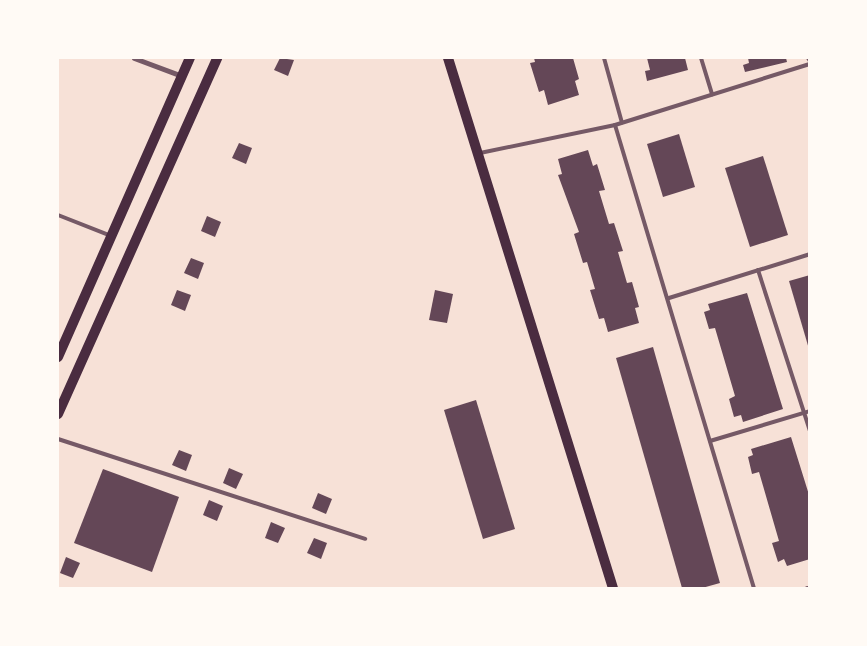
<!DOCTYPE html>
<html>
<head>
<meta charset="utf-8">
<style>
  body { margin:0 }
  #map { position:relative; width:867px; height:646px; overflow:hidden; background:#f7e1d7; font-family:Inter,sans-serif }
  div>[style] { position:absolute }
  .building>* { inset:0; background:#644757 }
  .service>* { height:4px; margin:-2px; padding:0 2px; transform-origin:2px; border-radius:2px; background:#755966 }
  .minor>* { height:5px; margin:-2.5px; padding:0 2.5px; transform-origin:2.5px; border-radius:2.5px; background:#755966 }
  .secondary>* { height:10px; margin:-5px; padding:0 5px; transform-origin:5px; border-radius:5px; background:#4a2c40 }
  span { translate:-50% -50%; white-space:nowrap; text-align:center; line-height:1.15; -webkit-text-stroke:4px #fffaf5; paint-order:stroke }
  .frame { position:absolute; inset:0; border:59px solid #fffaf5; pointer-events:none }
</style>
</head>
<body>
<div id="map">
  <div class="building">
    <i style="clip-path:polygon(280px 58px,294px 60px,288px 76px,274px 70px)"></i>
    <i style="clip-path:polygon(534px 58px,573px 58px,579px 79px,575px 81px,579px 95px,548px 105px,544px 90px,539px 92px,530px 63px,535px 62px)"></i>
    <i style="clip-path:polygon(647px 58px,685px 58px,688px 70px,647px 81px,645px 71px,650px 70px)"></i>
    <i style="clip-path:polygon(748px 58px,786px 58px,787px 62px,745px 72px,743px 65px,749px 63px)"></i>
    <i style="clip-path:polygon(679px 134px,695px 187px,663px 197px,647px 144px)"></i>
    <i style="clip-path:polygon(239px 143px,252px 148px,246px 164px,232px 158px)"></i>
    <i style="clip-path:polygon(588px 150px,593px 166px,597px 164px,605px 190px,599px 191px,609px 224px,614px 223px,623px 251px,618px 252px,627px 283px,632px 282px,639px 307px,635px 308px,639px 323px,608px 332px,604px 318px,599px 319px,590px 290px,595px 289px,587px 262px,583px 263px,574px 234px,579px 232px,558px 175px,562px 174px,558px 159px)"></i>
    <i style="clip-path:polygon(763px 156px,788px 235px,750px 247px,725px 168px)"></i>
    <i style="clip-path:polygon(207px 216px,221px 222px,215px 237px,201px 231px)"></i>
    <i style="clip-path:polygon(191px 258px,204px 263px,198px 279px,184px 273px)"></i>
    <i style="clip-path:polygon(810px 275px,810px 349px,809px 349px,789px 281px)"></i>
    <i style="clip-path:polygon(177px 290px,191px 295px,185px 311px,171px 305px)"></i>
    <i style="clip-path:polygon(435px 290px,453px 294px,447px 323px,429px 320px)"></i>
    <i style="clip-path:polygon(747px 293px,783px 409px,743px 422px,741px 415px,734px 417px,729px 399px,735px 396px,715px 328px,709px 329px,704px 312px,710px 310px,708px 304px)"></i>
    <i style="clip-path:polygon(653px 347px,720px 583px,702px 588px,682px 588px,616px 358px)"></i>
    <i style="clip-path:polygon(476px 400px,515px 529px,483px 539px,444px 410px)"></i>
    <i style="clip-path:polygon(791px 437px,810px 498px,810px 559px,787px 566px,784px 559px,778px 562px,772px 543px,779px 541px,759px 472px,752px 474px,748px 457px,753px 455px,751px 449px)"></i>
    <i style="clip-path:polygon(179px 450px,192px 455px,186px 471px,172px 465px)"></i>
    <i style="clip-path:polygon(229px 468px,243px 474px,236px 489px,223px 483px)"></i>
    <i style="clip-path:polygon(103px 469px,179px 497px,152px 572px,74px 543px)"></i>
    <i style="clip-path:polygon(318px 493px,332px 499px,326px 514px,312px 508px)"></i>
    <i style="clip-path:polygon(209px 500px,223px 506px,217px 521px,203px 515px)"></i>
    <i style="clip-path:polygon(271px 522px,285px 528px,278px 543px,265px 538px)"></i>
    <i style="clip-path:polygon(314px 538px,327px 543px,321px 559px,307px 553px)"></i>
    <i style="clip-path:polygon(66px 557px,80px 563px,73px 578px,60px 573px)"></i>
  </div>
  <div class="service">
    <i style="left:604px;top:58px;width:67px;rotate:74.5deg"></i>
    <i style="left:701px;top:58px;width:38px;rotate:73deg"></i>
    <i style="left:808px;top:58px;width:4px;rotate:56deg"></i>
    <i style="left:615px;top:125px;width:204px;rotate:-17.4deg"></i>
    <i style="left:480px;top:153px;width:138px;rotate:-11.7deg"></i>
    <i style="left:615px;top:125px;width:483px;rotate:73.3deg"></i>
    <i style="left:58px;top:215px;width:57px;rotate:21.6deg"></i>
    <i style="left:758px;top:270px;width:169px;rotate:72.1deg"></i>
    <i style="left:669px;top:298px;width:148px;rotate:-17.3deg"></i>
    <i style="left:58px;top:439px;width:323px;rotate:18deg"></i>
    <i style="left:710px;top:441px;width:104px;rotate:-16.7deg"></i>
    <i style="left:807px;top:588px;width:3px"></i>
  </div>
  <div class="minor">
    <i style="left:134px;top:58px;width:51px;rotate:20.6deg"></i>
  </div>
  <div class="secondary">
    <i style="left:448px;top:58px;width:555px;rotate:72.71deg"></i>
    <i style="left:58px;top:357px;width:327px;rotate:-66.2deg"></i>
    <i style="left:58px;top:414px;width:390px;rotate:-65.9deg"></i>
  </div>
  <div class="frame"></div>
</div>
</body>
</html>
